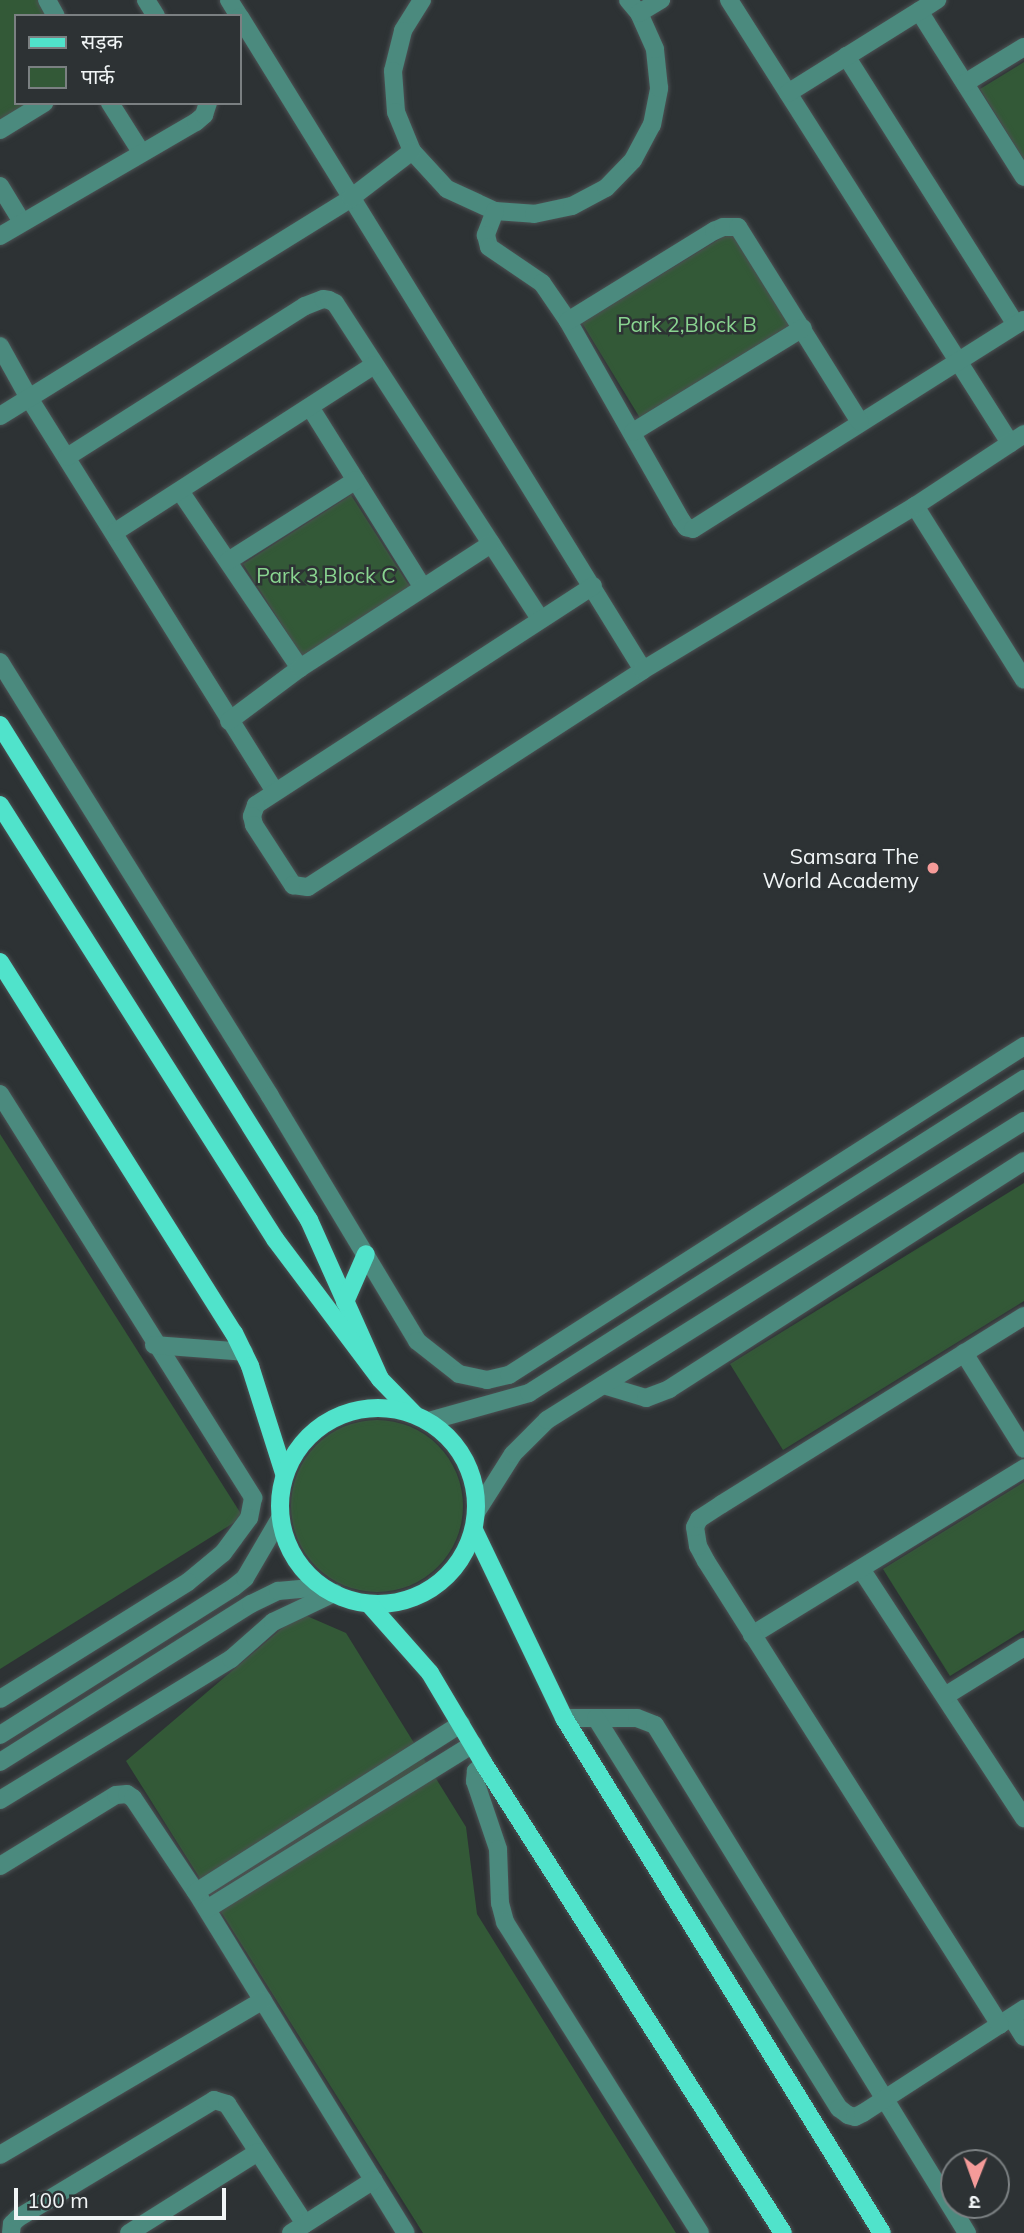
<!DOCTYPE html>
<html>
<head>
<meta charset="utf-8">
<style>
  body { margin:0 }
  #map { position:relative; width:1024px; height:2233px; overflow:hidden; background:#2d3234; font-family:Mulish,"Noto Sans Devanagari",sans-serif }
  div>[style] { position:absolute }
  .green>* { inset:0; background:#335937 }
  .round { border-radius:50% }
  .roads { filter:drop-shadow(0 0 2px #4c5153) drop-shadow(0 0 2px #4c5153) }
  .minor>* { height:18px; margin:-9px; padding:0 9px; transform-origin:9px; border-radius:9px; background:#4b8a7e }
  .major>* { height:18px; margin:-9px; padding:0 9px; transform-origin:9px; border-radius:9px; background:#50e3cb }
  .major>.ring { margin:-9px; padding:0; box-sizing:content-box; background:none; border:18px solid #50e3cb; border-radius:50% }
  .dots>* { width:19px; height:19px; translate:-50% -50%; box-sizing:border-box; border:4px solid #2d3234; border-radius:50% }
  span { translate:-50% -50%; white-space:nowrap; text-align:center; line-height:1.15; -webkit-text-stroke:5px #2d3234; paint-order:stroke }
  .park-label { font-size:21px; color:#89d490 }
  .poi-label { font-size:21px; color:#f1f5f6 }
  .right { translate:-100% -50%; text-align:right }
  .legend { position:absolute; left:14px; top:14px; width:228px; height:91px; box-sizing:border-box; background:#2d3234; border:2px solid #7b8082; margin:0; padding:9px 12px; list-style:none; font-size:21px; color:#f1f5f6 }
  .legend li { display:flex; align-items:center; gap:14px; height:35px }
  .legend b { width:35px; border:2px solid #7b8082 }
  .north { position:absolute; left:940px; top:2149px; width:70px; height:70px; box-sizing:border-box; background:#2d3234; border:2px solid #7b8082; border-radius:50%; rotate:181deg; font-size:19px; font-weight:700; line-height:28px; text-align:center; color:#f1f5f6 }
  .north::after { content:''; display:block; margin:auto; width:24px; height:32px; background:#f59b99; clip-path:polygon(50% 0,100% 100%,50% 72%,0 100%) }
  .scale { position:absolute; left:14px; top:2188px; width:212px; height:32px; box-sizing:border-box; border:4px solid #f1f5f6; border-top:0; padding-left:9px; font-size:21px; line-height:24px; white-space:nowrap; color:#f1f5f6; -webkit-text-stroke:5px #2d3234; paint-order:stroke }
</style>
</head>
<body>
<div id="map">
  <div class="green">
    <i style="clip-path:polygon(0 0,39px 0,49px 16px,16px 16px,16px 103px,28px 103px,0 120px)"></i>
    <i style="clip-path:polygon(1024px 62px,1024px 160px,980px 89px)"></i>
    <i style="clip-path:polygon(734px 230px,792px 324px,640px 418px,582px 323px)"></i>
    <i style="clip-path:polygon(351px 495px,410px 587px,302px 656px,243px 564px)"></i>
    <i style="clip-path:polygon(0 1134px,243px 1517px,0 1669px)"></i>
    <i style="clip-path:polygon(1024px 1183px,1024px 1301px,783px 1450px,730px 1364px)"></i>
    <i class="round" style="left:291px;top:1420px;width:172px;height:172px"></i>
    <i style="clip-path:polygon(1024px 1482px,1024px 1630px,950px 1676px,883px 1569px)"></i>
    <i style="clip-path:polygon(300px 1613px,346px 1633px,466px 1827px,477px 1914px,676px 2233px,423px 2233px,126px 1761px)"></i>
  </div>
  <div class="roads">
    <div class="minor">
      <i style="left:47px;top:0;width:18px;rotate:61deg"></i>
      <i style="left:146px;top:0;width:19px;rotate:58deg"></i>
      <i style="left:229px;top:0;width:19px;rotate:58deg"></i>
      <i style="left:422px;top:0;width:36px;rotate:122deg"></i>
      <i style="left:403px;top:31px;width:41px;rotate:104deg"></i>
      <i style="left:393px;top:71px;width:41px;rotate:85.8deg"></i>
      <i style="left:396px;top:112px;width:42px;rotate:67.7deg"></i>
      <i style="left:412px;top:151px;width:52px;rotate:47.4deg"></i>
      <i style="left:447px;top:189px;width:53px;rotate:24.6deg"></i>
      <i style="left:495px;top:211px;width:39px;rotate:4deg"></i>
      <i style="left:534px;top:214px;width:39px;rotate:-12deg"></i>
      <i style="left:572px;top:206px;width:38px;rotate:-28deg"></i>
      <i style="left:606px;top:188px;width:39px;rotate:-46deg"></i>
      <i style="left:633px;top:160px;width:40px;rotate:-62deg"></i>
      <i style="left:652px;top:125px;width:38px;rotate:-79deg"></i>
      <i style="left:659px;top:88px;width:39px;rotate:-96deg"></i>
      <i style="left:655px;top:49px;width:39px;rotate:-114deg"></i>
      <i style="left:639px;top:13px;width:17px;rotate:-130deg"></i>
      <i style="left:729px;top:0;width:525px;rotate:57.61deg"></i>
      <i style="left:919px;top:11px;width:196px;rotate:57.7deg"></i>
      <i style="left:639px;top:13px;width:26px;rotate:-31deg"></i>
      <i style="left:240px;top:17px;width:767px;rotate:58.32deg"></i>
      <i style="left:846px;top:56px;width:318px;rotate:57.7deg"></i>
      <i style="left:965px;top:83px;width:69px;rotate:-31.4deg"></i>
      <i style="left:788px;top:93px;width:176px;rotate:-32deg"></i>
      <i style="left:110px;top:103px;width:58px;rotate:57.7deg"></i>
      <i style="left:0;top:130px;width:52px;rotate:-31.5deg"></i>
      <i style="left:0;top:186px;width:42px;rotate:58.6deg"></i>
      <i style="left:495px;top:211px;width:26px;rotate:111deg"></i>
      <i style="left:486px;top:235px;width:12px;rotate:76deg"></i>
      <i style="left:489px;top:247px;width:64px;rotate:34.2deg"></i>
      <i style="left:542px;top:283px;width:46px;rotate:55.6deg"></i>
      <i style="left:568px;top:321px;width:229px;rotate:60.4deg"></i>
      <i style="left:681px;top:520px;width:9px;rotate:54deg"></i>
      <i style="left:686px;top:527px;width:7px;rotate:16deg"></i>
      <i style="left:693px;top:529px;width:391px;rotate:-32.3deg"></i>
      <i style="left:0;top:236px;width:227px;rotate:-30.2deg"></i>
      <i style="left:196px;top:122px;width:11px;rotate:-41deg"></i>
      <i style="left:204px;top:115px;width:13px;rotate:-72deg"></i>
      <i style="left:568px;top:321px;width:172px;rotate:-31.7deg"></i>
      <i style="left:714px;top:231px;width:10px;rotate:-24deg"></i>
      <i style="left:723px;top:227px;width:15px"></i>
      <i style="left:738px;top:227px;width:230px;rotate:58deg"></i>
      <i style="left:0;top:346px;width:60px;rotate:60.9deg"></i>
      <i style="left:29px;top:398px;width:464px;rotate:58deg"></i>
      <i style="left:310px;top:407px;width:213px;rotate:58deg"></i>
      <i style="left:0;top:416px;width:413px;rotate:-31.8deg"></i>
      <i style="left:351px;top:198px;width:77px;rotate:-37.6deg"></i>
      <i style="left:633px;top:432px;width:199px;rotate:-31.5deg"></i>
      <i style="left:67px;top:457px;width:282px;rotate:-32.4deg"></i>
      <i style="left:305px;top:306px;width:19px;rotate:-21deg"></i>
      <i style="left:323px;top:299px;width:6px;rotate:9deg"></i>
      <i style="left:329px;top:300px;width:7px;rotate:27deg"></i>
      <i style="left:335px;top:303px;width:377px;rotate:57deg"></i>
      <i style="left:180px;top:491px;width:214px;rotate:55.9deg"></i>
      <i style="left:915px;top:506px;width:205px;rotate:57.9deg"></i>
      <i style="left:115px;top:532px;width:308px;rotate:-32.8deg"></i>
      <i style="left:228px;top:561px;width:151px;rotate:-32.3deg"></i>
      <i style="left:593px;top:586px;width:402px;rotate:147deg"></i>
      <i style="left:256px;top:805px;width:12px;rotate:110deg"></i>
      <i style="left:252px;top:816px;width:9px;rotate:77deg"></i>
      <i style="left:254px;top:825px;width:72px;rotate:57deg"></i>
      <i style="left:293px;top:885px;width:15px;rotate:8deg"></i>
      <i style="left:308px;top:887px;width:399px;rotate:-32.9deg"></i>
      <i style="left:643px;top:670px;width:318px;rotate:-31.1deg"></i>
      <i style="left:915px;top:506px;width:131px;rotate:-33.4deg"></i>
      <i style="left:0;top:662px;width:511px;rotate:58.11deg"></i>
      <i style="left:270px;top:1096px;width:286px;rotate:59deg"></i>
      <i style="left:417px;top:1341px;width:53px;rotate:38.2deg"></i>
      <i style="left:459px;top:1374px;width:29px;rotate:12deg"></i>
      <i style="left:487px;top:1380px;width:23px;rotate:-13deg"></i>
      <i style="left:509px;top:1375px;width:611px;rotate:-32.57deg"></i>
      <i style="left:229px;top:721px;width:89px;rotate:-36.7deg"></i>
      <i style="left:300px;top:668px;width:228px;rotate:-33deg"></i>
      <i style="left:0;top:1094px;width:477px;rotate:57.9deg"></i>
      <i style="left:253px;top:1498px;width:20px;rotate:101deg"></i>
      <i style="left:249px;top:1518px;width:44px;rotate:126.6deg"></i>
      <i style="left:223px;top:1553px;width:45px;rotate:140.4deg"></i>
      <i style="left:188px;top:1582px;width:221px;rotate:148.1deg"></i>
      <i style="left:154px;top:1345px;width:90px;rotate:4.4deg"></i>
      <i style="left:964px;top:1353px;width:113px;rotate:58deg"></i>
      <i style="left:603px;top:1385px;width:45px;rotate:16.8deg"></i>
      <i style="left:646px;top:1398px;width:25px;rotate:-21deg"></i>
      <i style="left:669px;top:1389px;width:422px;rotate:-32.7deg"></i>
      <i style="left:429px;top:1421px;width:104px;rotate:-15.6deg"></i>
      <i style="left:529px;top:1393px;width:586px;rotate:-32.39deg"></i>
      <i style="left:477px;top:1511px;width:67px;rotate:-57.7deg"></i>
      <i style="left:513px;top:1454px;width:48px;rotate:-45deg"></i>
      <i style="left:547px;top:1420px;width:563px;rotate:-32.08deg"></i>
      <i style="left:861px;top:1569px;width:298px;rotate:56.8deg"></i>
      <i style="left:752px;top:1635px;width:319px;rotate:-31.5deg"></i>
      <i style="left:945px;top:1696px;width:93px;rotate:-31.8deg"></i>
      <i style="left:564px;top:1718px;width:73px"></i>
      <i style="left:637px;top:1718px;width:19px;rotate:21deg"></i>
      <i style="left:655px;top:1725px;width:596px;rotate:58.44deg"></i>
      <i style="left:596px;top:1718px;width:460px;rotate:58.1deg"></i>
      <i style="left:839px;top:2108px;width:11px;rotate:38deg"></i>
      <i style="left:848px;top:2115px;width:7px;rotate:16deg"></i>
      <i style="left:855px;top:2117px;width:9px;rotate:-27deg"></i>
      <i style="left:863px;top:2113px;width:192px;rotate:-32.9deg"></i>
      <i style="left:0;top:1735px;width:277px;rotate:-32.3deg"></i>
      <i style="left:234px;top:1587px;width:14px;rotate:-39deg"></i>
      <i style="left:245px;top:1578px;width:69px;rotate:-59.7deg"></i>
      <i style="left:0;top:1762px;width:297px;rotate:-32.2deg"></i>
      <i style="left:251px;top:1604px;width:30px;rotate:-26deg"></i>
      <i style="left:278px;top:1591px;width:44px;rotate:-5.2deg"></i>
      <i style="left:484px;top:1764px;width:11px;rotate:139deg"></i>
      <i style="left:476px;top:1771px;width:10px;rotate:96deg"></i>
      <i style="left:475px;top:1781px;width:72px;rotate:71.3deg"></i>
      <i style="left:498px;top:1849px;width:54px;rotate:87.9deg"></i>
      <i style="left:500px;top:1903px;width:20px;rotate:75deg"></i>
      <i style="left:505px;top:1922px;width:367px;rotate:57.9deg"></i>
      <i style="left:0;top:1800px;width:271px;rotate:-31.4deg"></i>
      <i style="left:231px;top:1659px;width:56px;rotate:-41.4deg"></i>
      <i style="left:273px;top:1622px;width:68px;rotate:-25.4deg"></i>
      <i style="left:0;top:1866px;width:136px;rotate:-31.5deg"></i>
      <i style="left:116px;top:1795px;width:11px;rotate:-5deg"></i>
      <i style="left:127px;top:1794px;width:7px;rotate:34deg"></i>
      <i style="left:133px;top:1798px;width:113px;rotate:56.2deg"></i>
      <i style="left:196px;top:1892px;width:400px;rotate:58.4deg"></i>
      <i style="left:196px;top:1892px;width:314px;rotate:-32.4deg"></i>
      <i style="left:207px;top:1909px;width:313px;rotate:-31.8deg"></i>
      <i style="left:1012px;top:2018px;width:22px;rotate:58deg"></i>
      <i style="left:1000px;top:2025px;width:549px;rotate:-122.36deg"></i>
      <i style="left:706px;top:1561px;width:17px;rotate:-118deg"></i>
      <i style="left:698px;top:1546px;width:19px;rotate:-99deg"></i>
      <i style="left:695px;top:1527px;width:9px;rotate:-63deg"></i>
      <i style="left:699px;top:1519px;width:27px;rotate:-33deg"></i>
      <i style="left:722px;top:1504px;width:356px;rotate:-31.9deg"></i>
      <i style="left:0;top:2155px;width:305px;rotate:-30.5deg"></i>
      <i style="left:11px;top:2233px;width:9px;rotate:-84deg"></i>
      <i style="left:12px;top:2224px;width:8px;rotate:-45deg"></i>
      <i style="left:18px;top:2218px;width:229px;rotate:-31deg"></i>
      <i style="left:214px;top:2100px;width:14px;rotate:17deg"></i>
      <i style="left:227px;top:2104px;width:143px;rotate:57deg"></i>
      <i style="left:129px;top:2233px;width:152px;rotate:-32.1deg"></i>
      <i style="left:291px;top:2233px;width:98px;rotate:-32.6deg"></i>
    </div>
    <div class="major">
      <i style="left:0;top:725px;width:584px;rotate:58.03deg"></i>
      <i style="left:309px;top:1220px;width:174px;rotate:65.9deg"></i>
      <i style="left:0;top:805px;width:514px;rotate:57.64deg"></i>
      <i style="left:275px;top:1239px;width:175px;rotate:53.1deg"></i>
      <i style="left:380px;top:1379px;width:49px;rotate:45.8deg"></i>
      <i style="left:0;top:962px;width:439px;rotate:57.8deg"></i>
      <i style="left:234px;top:1333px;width:37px;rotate:64deg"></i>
      <i style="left:250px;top:1366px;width:112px;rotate:72.4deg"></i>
      <i style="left:345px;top:1302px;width:52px;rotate:-66.4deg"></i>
      <i class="ring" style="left:280px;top:1408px;width:178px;height:178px"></i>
      <i style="left:474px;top:1530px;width:208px;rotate:64.4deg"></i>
      <i style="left:564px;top:1718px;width:605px;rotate:58.31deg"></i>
      <i style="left:369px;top:1604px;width:92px;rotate:48.5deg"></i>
      <i style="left:430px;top:1673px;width:106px;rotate:59.3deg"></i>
      <i style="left:484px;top:1764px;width:556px;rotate:57.48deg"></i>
    </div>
  </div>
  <div class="dots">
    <i style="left:933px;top:868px;background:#f59b99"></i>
  </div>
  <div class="park-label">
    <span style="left:687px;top:324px">Park 2,Block B</span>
    <span style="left:326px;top:575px">Park 3,Block C</span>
  </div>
  <div class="poi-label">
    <span class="right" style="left:919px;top:868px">Samsara The<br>World Academy</span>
  </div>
  <ul class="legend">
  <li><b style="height:9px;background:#50e3cb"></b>सड़क</li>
  <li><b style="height:19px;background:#335937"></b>पार्क</li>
  </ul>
  <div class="north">उ</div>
  <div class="scale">100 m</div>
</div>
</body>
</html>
